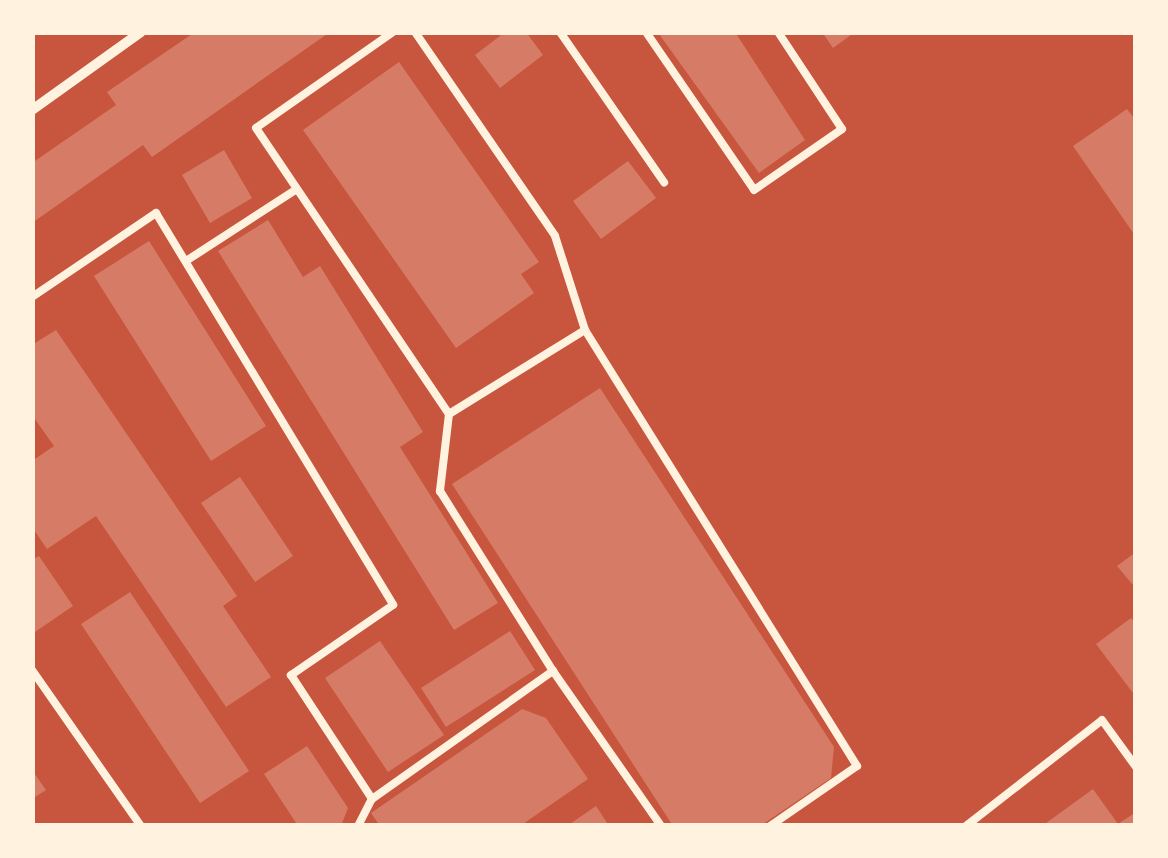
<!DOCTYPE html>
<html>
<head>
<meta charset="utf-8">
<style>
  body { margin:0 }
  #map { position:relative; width:1168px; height:858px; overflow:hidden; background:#c8553d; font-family:Montserrat,sans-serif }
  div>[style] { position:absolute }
  .building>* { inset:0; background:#d67c66 }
  .service>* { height:8px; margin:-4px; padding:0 4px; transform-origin:4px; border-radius:4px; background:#fff3e0 }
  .minor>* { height:10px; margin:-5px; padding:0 5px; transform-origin:5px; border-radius:5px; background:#fff3e0 }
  span { translate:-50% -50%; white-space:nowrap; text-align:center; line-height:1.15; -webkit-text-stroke:10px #fff3e0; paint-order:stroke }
  .frame { position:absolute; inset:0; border:35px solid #fff3e0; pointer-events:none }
</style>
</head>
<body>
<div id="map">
  <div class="building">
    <i style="clip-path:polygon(195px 32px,330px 32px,152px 157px,143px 145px,32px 223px,32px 163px,116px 105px,107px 92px)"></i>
    <i style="clip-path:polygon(505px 32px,526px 32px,543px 55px,500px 88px,475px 55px)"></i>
    <i style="clip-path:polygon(735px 32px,805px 140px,759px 173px,659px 34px)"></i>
    <i style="clip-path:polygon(822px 32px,855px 32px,833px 48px)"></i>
    <i style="clip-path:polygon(399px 62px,539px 262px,521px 274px,534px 293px,456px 348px,303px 130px)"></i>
    <i style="clip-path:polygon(1127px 109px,1136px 121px,1136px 237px,1073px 146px)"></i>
    <i style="clip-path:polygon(224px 150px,252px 198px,210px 223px,182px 175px)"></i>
    <i style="clip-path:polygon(628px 161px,656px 198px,601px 239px,573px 201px)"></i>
    <i style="clip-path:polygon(268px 220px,303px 277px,320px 266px,423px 432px,400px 447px,498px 603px,454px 630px,218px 251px)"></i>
    <i style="clip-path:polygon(149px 241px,266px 426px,211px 461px,94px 276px)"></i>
    <i style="clip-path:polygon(56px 330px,237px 596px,223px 606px,271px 677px,226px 707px,96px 516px,47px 549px,32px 527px,32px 461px,54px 446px,32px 415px,32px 345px)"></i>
    <i style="clip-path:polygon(600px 388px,834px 747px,831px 778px,760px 826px,673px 826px,452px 484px)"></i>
    <i style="clip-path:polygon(240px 477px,293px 556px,255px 582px,201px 503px)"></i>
    <i style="clip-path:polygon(1136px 552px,1136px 581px,1132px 584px,1117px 566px)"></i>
    <i style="clip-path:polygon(39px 556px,73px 606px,32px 634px,32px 560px)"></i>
    <i style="clip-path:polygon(130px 592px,249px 771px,200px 803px,81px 624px)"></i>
    <i style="clip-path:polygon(1131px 618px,1136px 624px,1136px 697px,1096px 644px)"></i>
    <i style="clip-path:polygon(510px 631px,535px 670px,446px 727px,421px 688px)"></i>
    <i style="clip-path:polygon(380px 641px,444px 735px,388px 772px,325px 678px)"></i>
    <i style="clip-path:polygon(522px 709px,546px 718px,588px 779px,520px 826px,380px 826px,371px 813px)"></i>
    <i style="clip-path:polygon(307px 746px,348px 808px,341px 826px,298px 826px,264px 774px)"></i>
    <i style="clip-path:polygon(32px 770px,46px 790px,32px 799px)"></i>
    <i style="clip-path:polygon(1093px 789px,1118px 824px,1136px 812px,1136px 826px,1042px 826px)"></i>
    <i style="clip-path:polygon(596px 806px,609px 826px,567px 826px)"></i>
  </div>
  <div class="service">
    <i style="left:393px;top:32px;width:167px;rotate:145deg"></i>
    <i style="left:256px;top:128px;width:345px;rotate:56deg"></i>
    <i style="left:449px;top:414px;width:160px;rotate:-31.7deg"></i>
    <i style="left:415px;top:32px;width:247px;rotate:55.5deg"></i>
    <i style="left:555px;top:236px;width:99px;rotate:72.3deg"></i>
    <i style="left:585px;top:330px;width:514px;rotate:58.04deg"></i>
    <i style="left:857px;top:766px;width:106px;rotate:145.4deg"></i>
    <i style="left:560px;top:32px;width:183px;rotate:55.3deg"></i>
    <i style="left:646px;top:32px;width:191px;rotate:55.6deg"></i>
    <i style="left:754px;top:190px;width:107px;rotate:-34.7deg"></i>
    <i style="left:842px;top:129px;width:116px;rotate:-123.4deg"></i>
    <i style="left:186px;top:261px;width:132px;rotate:-33deg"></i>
    <i style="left:32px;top:297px;width:150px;rotate:-34.1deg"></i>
    <i style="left:156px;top:213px;width:458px;rotate:58.8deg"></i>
    <i style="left:393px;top:605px;width:124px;rotate:145.5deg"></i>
    <i style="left:291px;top:675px;width:148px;rotate:56.8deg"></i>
    <i style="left:449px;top:414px;width:78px;rotate:96.7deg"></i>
    <i style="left:440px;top:491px;width:213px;rotate:57.9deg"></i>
    <i style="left:32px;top:670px;width:190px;rotate:55.1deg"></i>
    <i style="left:358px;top:826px;width:30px;rotate:-63deg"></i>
    <i style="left:372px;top:799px;width:222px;rotate:-35.3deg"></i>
    <i style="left:553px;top:671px;width:189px;rotate:55.1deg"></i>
    <i style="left:966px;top:826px;width:172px;rotate:-37.9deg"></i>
    <i style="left:1102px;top:720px;width:58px;rotate:54.1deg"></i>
  </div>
  <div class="minor">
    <i style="left:32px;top:110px;width:134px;rotate:-35.6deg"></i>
  </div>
  <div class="frame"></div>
</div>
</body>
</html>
